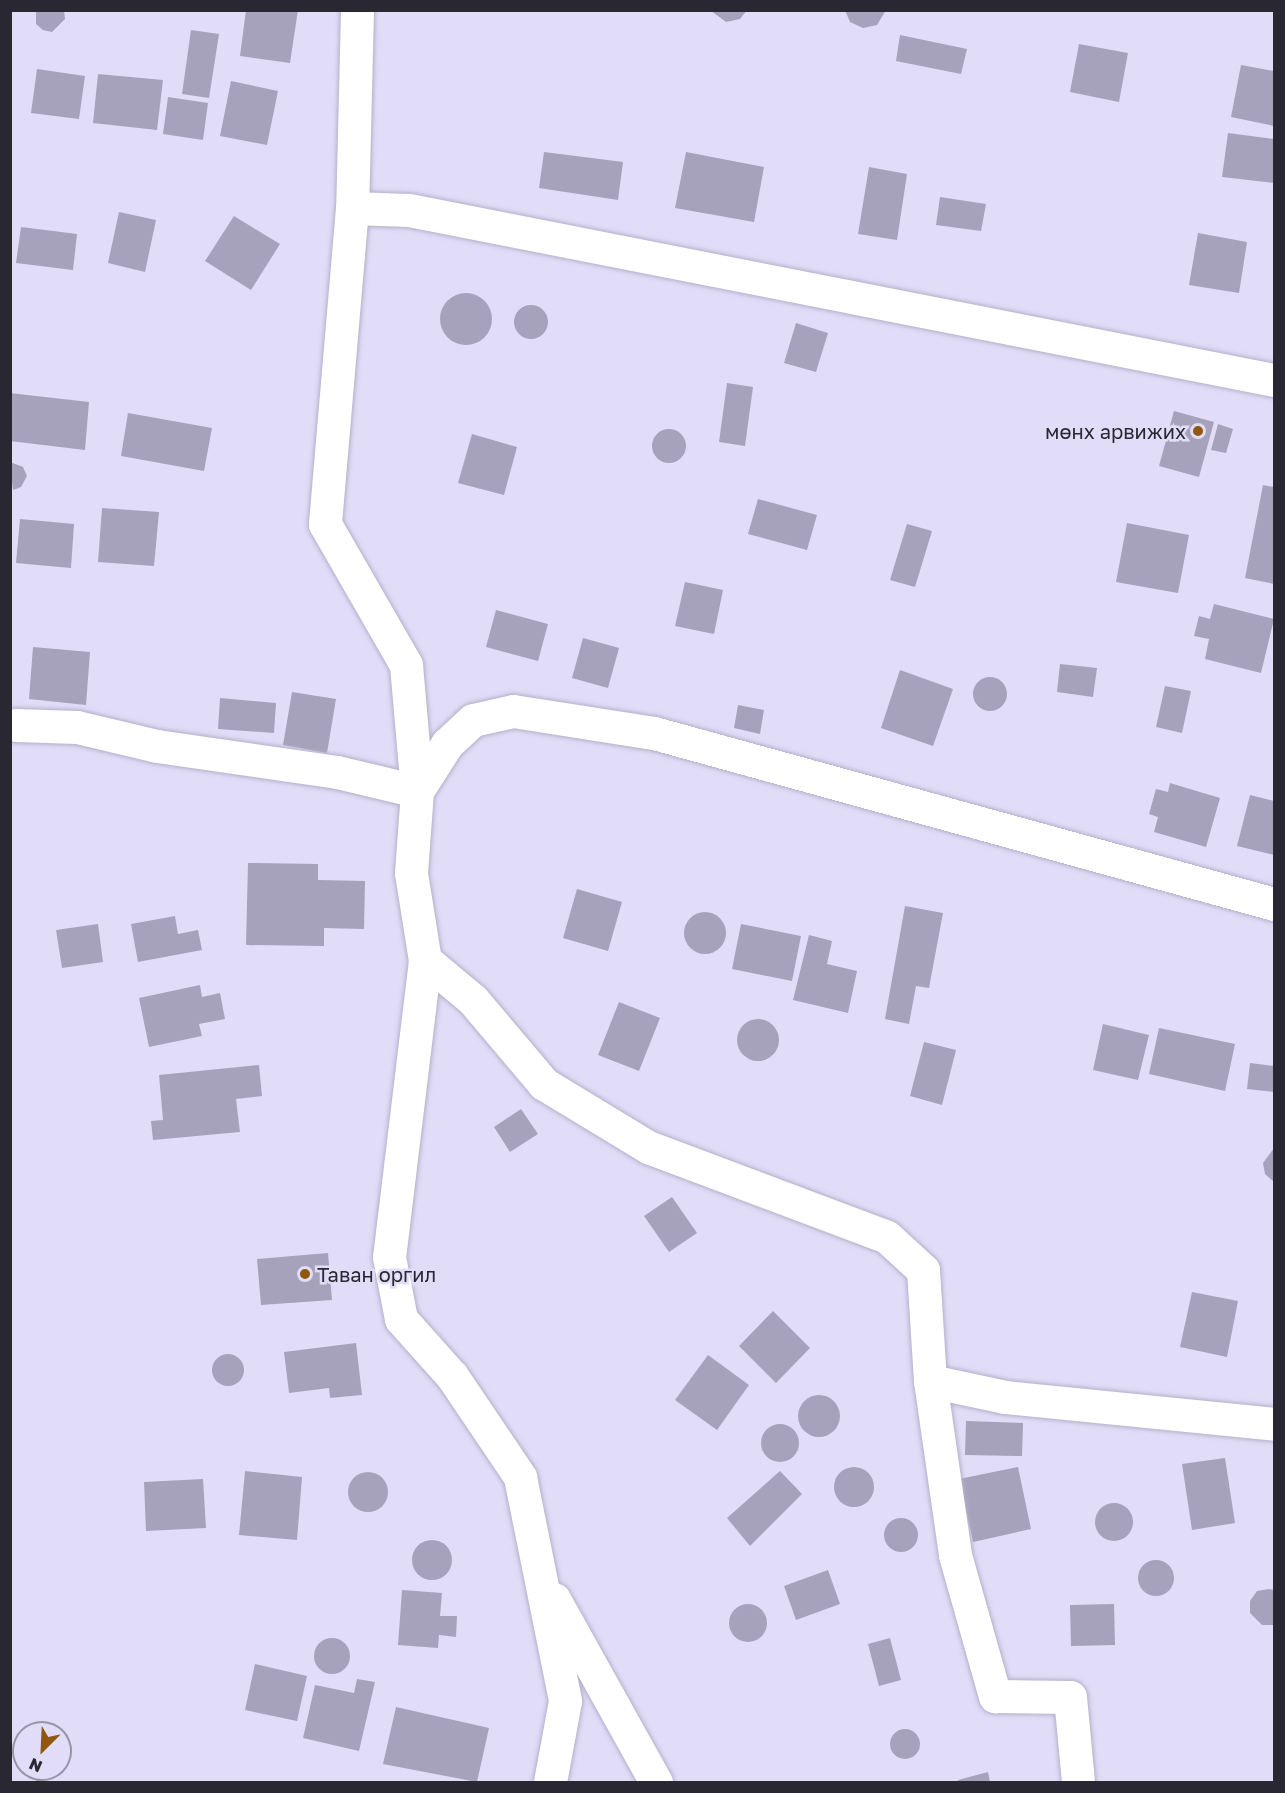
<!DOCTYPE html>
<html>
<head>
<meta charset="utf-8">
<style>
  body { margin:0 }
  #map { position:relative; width:1285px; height:1793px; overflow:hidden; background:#e1ddf8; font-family:"Golos Text",sans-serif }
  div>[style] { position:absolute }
  .building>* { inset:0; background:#a6a2bc }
  .round { border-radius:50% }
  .roads { filter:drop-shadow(0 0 2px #b4b0ca) drop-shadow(0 0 2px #b4b0ca) }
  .minor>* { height:33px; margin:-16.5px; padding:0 16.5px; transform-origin:16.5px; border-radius:16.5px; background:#fff }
  .dots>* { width:16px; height:16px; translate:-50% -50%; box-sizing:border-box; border:3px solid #e1ddf8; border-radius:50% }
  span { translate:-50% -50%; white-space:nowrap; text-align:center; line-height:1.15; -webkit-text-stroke:5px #e1ddf8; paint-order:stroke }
  .poi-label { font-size:20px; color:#292731 }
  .right { translate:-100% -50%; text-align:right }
  .left { translate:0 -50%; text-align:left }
  .frame { position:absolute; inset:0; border:12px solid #292731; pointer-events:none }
  .north { position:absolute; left:12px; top:1721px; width:60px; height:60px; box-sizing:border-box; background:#e1ddf8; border:2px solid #9794a8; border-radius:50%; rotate:204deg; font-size:16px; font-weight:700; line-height:24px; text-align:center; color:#292731 }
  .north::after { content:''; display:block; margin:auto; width:21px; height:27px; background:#8f580e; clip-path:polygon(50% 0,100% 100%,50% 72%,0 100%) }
</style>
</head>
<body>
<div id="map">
  <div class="building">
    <i style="clip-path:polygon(36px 10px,64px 10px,65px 19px,52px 32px,43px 30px,36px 24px)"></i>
    <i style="clip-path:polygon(246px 10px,298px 10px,290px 63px,240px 56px)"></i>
    <i style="clip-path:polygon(710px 10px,747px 10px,740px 19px,726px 22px)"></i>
    <i style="clip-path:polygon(845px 10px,886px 10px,877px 25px,863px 28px,850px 22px)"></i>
    <i style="clip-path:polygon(191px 30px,219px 34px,209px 98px,182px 94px)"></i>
    <i style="clip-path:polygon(900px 35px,967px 49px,961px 74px,896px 61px)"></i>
    <i style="clip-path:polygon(1079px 44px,1128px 53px,1119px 102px,1070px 92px)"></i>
    <i style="clip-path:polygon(1241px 65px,1274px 71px,1274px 126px,1231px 117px)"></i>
    <i style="clip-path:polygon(37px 69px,85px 76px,79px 119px,31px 113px)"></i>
    <i style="clip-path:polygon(98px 74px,163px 80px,157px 130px,93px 123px)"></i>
    <i style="clip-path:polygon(231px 81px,278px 91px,267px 145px,220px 136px)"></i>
    <i style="clip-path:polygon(168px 97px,208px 103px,203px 140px,163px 134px)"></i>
    <i style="clip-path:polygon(1228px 133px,1274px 139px,1274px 183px,1222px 177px)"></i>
    <i style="clip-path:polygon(544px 152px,623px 162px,618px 200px,539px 188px)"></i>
    <i style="clip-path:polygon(686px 152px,764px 167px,754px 222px,675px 208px)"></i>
    <i style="clip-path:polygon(869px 167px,907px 174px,897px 240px,858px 234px)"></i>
    <i style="clip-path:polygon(940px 197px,986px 204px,981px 231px,936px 225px)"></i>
    <i style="clip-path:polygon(119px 212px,156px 220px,145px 272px,108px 263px)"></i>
    <i style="clip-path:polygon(234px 216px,280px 244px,251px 290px,205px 261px)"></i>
    <i style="clip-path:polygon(21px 227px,77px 234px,73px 270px,16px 263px)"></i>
    <i style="clip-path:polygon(1198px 233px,1247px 242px,1239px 293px,1189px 285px)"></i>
    <i class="round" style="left:440px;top:293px;width:52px;height:52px"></i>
    <i class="round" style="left:514px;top:305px;width:34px;height:34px"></i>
    <i style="clip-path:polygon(796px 323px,828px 333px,816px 372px,784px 363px)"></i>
    <i style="clip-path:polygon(727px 383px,753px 387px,745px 446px,719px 442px)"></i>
    <i style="clip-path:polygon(10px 393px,89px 402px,85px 450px,10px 441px)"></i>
    <i style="clip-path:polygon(1174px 411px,1214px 422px,1199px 477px,1159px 466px)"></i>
    <i style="clip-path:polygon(128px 413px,212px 428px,204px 471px,121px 456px)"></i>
    <i style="clip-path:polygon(1218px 424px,1233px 429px,1226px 453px,1211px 450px)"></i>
    <i class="round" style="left:652px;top:429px;width:34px;height:34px"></i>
    <i style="clip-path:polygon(472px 434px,517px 447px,504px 495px,458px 483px)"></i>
    <i style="clip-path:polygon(10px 462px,23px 467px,27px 476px,21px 487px,13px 490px)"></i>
    <i style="clip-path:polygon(1263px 485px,1274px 487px,1274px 584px,1245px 578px)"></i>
    <i style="clip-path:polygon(758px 499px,817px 515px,807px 550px,748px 534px)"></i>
    <i style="clip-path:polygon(102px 508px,159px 512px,154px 566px,98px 562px)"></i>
    <i style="clip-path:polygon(20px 519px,74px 524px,71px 568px,16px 563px)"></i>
    <i style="clip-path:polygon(1127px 523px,1189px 535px,1178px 593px,1116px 582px)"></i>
    <i style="clip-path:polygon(907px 524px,932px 531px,915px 587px,890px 580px)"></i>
    <i style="clip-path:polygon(685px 582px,723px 590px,714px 634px,675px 626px)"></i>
    <i style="clip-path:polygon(1214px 604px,1274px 619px,1261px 673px,1205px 659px,1209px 639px,1194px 636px,1199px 616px,1210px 619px)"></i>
    <i style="clip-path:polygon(496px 610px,548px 624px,538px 661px,486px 647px)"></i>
    <i style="clip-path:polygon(583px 638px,619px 648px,608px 688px,572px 678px)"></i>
    <i style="clip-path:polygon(33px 647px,90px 652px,86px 705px,29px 699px)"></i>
    <i style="clip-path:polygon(1060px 664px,1097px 668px,1093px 697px,1057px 692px)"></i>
    <i style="clip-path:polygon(900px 670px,953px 689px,933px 746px,881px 728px)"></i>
    <i class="round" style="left:973px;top:677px;width:34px;height:34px"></i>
    <i style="clip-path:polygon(1165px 686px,1191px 691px,1182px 733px,1156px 727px)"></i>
    <i style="clip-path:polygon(292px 692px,336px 699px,327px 753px,283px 745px)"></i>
    <i style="clip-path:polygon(220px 698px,276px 703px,274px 733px,218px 729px)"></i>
    <i style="clip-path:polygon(738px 705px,764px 710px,760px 734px,734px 728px)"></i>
    <i style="clip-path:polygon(1170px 783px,1220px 798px,1206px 847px,1154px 832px,1158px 817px,1149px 814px,1156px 789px,1168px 792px)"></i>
    <i style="clip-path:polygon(1250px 795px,1274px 801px,1274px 855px,1237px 846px)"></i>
    <i style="clip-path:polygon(248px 863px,318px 864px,318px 880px,365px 881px,364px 929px,324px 928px,324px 946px,246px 945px)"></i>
    <i style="clip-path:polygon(577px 889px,622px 902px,608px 951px,563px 938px)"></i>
    <i style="clip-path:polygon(905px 906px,943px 913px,929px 988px,916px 986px,909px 1024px,885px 1019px)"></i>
    <i class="round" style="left:684px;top:912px;width:42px;height:42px"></i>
    <i style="clip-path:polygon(175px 916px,178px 934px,198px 930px,202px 950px,138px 962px,131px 924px)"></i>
    <i style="clip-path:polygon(98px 924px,103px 962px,62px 968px,56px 930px)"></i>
    <i style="clip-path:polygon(741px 924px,801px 936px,792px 981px,732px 969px)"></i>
    <i style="clip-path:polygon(809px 935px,832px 941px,827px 964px,857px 971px,848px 1013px,793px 1000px)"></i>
    <i style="clip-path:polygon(200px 985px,202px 997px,220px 993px,225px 1019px,199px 1024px,202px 1036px,149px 1047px,139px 998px)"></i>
    <i style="clip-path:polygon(619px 1002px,660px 1018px,639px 1071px,598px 1055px)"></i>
    <i class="round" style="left:737px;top:1019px;width:42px;height:42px"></i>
    <i style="clip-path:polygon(1103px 1024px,1149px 1035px,1138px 1080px,1093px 1070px)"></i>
    <i style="clip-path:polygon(1159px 1028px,1235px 1044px,1225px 1091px,1149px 1074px)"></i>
    <i style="clip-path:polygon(924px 1042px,956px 1050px,942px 1105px,910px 1096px)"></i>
    <i style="clip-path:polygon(1250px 1063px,1274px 1066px,1274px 1092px,1247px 1089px)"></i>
    <i style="clip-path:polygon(259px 1065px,262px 1096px,236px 1099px,240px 1132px,153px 1140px,151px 1121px,163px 1120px,159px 1075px)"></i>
    <i style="clip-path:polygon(521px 1109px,538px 1134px,510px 1152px,494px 1127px)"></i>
    <i style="clip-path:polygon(1274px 1148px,1274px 1182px,1265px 1174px,1263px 1163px)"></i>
    <i style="clip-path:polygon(672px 1197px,697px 1233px,669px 1252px,644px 1216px)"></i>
    <i style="clip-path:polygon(328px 1253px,332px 1300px,261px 1305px,257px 1259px)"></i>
    <i style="clip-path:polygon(1192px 1292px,1238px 1301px,1227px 1357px,1180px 1347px)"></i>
    <i style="clip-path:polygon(773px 1311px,810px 1348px,776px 1383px,739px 1346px)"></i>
    <i style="clip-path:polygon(356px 1343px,362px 1395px,330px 1398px,329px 1388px,289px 1393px,284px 1352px)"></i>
    <i class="round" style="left:212px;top:1354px;width:32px;height:32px"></i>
    <i style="clip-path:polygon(708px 1355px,749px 1385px,717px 1430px,675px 1400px)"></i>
    <i class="round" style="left:798px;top:1395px;width:42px;height:42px"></i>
    <i style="clip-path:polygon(966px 1421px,1023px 1423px,1022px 1456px,965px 1455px)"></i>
    <i class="round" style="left:761px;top:1424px;width:38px;height:38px"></i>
    <i style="clip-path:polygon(1225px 1458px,1235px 1523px,1192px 1530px,1182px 1464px)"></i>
    <i style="clip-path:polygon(1018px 1467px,1031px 1529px,973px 1542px,959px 1479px)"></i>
    <i class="round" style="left:834px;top:1467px;width:40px;height:40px"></i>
    <i style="clip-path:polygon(245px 1471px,302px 1477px,297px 1540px,239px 1535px)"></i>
    <i style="clip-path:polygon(780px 1471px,802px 1494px,750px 1546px,727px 1518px)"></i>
    <i class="round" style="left:348px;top:1472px;width:40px;height:40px"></i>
    <i style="clip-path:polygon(203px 1479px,206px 1528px,146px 1531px,144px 1482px)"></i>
    <i class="round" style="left:1095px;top:1503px;width:38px;height:38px"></i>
    <i class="round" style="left:884px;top:1518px;width:34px;height:34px"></i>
    <i class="round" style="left:412px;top:1540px;width:40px;height:40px"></i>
    <i class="round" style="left:1138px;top:1560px;width:36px;height:36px"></i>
    <i style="clip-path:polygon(828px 1570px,840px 1604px,796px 1620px,784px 1586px)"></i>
    <i style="clip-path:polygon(1269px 1589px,1274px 1590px,1274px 1625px,1262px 1625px,1250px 1613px,1250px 1601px,1257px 1591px)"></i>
    <i style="clip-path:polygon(402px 1590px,442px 1593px,440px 1616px,457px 1616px,456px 1637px,439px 1635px,438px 1648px,398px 1645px)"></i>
    <i style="clip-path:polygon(1114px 1604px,1115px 1645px,1071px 1646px,1070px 1605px)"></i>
    <i class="round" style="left:729px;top:1604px;width:38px;height:38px"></i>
    <i style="clip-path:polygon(890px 1638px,901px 1680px,879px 1686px,868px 1644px)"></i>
    <i class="round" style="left:314px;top:1638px;width:36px;height:36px"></i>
    <i style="clip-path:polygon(255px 1664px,307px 1676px,297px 1721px,245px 1710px)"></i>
    <i style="clip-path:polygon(357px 1679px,375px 1682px,359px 1751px,303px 1738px,315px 1685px,354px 1693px)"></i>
    <i style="clip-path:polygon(396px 1707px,489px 1728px,477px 1782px,383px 1764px)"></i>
    <i class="round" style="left:890px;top:1729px;width:30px;height:30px"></i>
    <i style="clip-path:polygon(988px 1772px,990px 1782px,959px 1782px,958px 1780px)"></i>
  </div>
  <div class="roads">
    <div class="minor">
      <i style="left:357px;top:10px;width:198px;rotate:91.4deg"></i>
      <i style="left:352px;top:208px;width:317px;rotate:94.9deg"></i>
      <i style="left:325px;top:524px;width:163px;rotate:60.1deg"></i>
      <i style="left:406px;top:665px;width:126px;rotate:85deg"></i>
      <i style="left:417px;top:791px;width:82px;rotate:94.2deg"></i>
      <i style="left:411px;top:873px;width:88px;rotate:80.9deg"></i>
      <i style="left:425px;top:960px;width:62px;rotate:39.8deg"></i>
      <i style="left:473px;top:1000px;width:110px;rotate:49.8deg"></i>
      <i style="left:544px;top:1084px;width:122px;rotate:31.2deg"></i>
      <i style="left:648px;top:1147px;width:255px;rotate:20.6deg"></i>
      <i style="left:887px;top:1237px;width:49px;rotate:42.5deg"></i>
      <i style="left:923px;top:1270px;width:111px;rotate:86.4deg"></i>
      <i style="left:930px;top:1381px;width:77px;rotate:12deg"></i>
      <i style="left:1005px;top:1397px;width:270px;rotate:5.7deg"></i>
      <i style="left:352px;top:208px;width:57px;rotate:2deg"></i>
      <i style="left:409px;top:210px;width:882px;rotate:11.12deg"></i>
      <i style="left:16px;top:725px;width:61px;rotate:1.9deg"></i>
      <i style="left:77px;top:727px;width:82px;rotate:13.4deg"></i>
      <i style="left:157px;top:746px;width:182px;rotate:8.2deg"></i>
      <i style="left:337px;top:772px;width:82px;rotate:13.4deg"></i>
      <i style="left:417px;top:791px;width:56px;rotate:-57.4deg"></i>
      <i style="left:447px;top:744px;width:35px;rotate:-43deg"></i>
      <i style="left:473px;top:720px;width:41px;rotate:-12.7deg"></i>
      <i style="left:513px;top:711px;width:143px;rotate:8.9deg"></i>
      <i style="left:654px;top:733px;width:643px;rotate:15.42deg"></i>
      <i style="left:425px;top:960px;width:299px;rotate:96.9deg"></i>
      <i style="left:389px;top:1257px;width:63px;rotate:79deg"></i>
      <i style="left:401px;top:1319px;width:76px;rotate:48.2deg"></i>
      <i style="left:452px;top:1376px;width:122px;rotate:56deg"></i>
      <i style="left:520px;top:1477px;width:228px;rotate:78.6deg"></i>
      <i style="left:565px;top:1701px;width:82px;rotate:100.5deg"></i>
      <i style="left:930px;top:1381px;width:176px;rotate:81.8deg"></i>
      <i style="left:955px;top:1555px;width:147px;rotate:74.2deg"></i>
      <i style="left:995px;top:1696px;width:75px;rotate:0.8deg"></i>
      <i style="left:1070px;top:1697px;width:85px;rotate:84.6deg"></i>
      <i style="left:554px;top:1599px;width:210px;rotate:60.9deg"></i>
    </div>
  </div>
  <div class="dots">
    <i style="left:1198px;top:431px;background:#8f580e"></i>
    <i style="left:305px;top:1274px;background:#8f580e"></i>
  </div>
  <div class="poi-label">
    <span class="right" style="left:1186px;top:431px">мөнх арвижих</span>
    <span class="left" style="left:317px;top:1274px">Таван оргил</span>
  </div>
  <div class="frame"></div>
  <div class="north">N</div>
</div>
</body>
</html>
